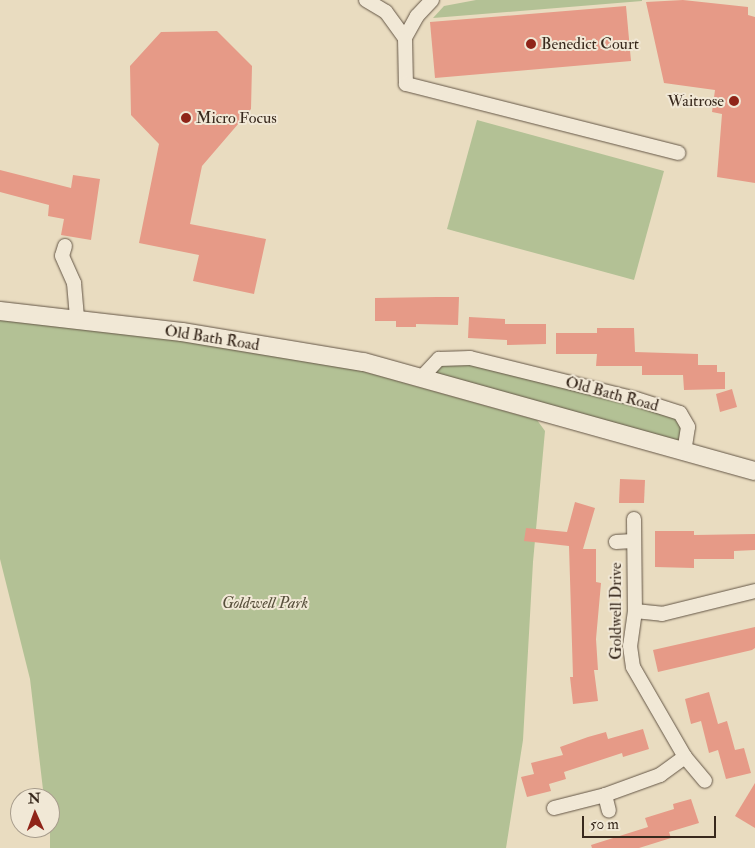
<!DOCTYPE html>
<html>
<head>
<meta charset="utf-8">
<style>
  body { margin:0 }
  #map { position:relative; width:755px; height:848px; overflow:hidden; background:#e9dcc0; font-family:"IM FELL Double Pica",serif }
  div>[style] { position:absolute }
  .green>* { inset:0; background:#b3c195 }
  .building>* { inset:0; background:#e69a87 }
  .roads { filter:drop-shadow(0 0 1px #645646) drop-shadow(0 0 1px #645646) }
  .minor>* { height:14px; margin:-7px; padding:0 7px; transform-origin:7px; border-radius:7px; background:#f1e8d6 }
  .tertiary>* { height:18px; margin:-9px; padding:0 9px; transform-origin:9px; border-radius:9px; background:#f1e8d6 }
  .dots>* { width:14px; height:14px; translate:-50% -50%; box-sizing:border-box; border:2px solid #f1e8d6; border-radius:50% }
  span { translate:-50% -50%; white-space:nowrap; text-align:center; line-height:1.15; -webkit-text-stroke:4px #f1e8d6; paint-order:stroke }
  .poi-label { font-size:16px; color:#38291d }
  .left { translate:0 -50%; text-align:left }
  .right { translate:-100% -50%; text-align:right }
  .street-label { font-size:16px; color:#38291d }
  .park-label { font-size:16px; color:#574f3b; font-style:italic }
  .north { position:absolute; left:10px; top:788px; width:50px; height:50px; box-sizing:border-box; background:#f1e8d6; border:1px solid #a79c8c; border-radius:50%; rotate:358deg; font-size:14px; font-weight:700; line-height:20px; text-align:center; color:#38291d }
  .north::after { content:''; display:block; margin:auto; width:18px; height:22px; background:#8f2418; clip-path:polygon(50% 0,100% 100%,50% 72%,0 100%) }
  .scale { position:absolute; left:582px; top:816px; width:134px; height:22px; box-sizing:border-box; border:2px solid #38291d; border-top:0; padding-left:6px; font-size:15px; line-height:18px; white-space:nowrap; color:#38291d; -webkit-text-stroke:4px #f1e8d6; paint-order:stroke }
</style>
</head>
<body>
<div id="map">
  <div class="green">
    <i style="clip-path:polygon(476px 0,642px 0,642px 1px,433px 18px,444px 6px)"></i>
    <i style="clip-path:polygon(477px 120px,664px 171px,634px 280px,447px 229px)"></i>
    <i style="clip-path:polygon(0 318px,179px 339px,362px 371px,537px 420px,545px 431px,533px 562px,523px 740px,506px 848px,50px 848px,50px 798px,44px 798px,30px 679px,0 559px)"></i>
    <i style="clip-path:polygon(439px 359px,524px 371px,684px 420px,683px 451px,423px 377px)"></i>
  </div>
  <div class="building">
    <i style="clip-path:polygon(683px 0,748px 7px,748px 15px,755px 17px,755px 183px,717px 177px,722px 114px,712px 112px,715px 90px,664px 83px,646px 2px)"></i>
    <i style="clip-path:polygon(626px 6px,631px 61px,435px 78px,430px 22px)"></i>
    <i style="clip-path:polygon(217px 31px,252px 66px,251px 109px,202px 166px,190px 224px,266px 239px,254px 294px,193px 281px,199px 255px,139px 243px,159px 144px,131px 115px,130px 66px,161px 32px)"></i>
    <i style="clip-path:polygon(0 170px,71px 188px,73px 175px,100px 179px,91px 240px,61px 235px,64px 219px,48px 216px,49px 205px,0 192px)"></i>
    <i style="clip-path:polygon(437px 297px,459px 297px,458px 325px,416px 324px,416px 327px,396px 327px,396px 321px,375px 321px,375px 298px)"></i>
    <i style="clip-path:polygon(469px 317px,505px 319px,505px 324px,546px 324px,546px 344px,507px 345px,507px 340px,468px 338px)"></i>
    <i style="clip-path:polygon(597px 328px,634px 328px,635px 352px,698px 354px,698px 365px,717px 365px,717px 372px,725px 372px,725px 389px,684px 390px,683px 375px,642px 375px,642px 366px,596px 366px,597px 354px,556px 354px,556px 333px,597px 333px)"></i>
    <i style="clip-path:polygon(732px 389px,737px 407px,720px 412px,716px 394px)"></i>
    <i style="clip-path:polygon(620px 479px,645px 480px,644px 503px,619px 503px)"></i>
    <i style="clip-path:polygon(575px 502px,595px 508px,583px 549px,596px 549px,596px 582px,601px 583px,596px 639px,598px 670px,594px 670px,598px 701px,573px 704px,570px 677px,573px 677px,569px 546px,524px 541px,526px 528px,567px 532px)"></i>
    <i style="clip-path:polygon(655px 531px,694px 531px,694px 535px,755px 534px,755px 550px,734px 551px,734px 559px,694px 559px,694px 568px,655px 567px)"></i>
    <i style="clip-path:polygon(755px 627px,755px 648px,752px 650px,658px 672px,653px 650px)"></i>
    <i style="clip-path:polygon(709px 692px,718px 724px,727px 721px,735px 750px,744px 748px,751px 773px,726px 779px,718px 750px,709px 753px,701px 721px,691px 724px,685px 699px)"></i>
    <i style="clip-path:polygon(643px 729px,649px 749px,623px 757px,622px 753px,564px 772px,566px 779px,549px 784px,551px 791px,527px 797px,521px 777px,534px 774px,531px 763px,563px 755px,560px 747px,588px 737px,606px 732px,608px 739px)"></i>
    <i style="clip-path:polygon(755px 783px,755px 828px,735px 816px)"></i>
    <i style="clip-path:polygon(691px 799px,699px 823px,669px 832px,671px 838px,639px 848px,592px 848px,591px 845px,648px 827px,645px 818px,674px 809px,673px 804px)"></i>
  </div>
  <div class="roads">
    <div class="minor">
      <i style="left:366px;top:0;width:23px;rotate:31deg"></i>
      <i style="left:386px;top:12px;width:32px;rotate:54deg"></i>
      <i style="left:432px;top:0;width:22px;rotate:133deg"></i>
      <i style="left:417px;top:16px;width:25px;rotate:119deg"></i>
      <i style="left:405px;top:38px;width:46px;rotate:88.8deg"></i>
      <i style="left:406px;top:84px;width:281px;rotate:14.2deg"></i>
      <i style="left:65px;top:246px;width:10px;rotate:107deg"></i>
      <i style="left:62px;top:256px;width:30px;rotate:66deg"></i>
      <i style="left:74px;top:283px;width:36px;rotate:85deg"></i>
      <i style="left:422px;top:377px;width:25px;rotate:-47deg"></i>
      <i style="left:439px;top:359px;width:31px;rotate:-2deg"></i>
      <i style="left:470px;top:358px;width:171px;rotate:13.9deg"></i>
      <i style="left:636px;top:399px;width:46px;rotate:17.7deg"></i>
      <i style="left:680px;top:413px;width:16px;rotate:60deg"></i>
      <i style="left:688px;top:427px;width:25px;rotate:99deg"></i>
      <i style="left:634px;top:519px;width:92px;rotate:89.4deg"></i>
      <i style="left:635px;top:611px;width:35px;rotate:98deg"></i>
      <i style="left:630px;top:646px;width:21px;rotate:82deg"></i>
      <i style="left:633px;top:667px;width:104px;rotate:60deg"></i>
      <i style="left:685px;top:757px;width:31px;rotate:50deg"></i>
      <i style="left:616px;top:542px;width:17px;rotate:-3deg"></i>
      <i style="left:635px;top:611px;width:27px;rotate:6deg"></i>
      <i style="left:662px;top:614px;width:96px;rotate:-13.9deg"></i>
      <i style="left:605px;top:795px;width:16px;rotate:76deg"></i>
      <i style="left:554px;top:808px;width:53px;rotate:-14.3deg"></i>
      <i style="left:605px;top:795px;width:59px;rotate:-20deg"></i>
      <i style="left:660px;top:775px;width:31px;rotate:-36deg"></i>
    </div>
    <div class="tertiary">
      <i style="left:0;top:311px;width:183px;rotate:6.6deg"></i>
      <i style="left:182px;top:332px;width:184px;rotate:9.4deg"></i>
      <i style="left:364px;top:362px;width:406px;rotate:15.6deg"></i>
    </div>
  </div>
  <div class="dots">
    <i style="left:531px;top:44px;background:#8f2418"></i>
    <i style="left:734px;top:101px;background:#8f2418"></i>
    <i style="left:186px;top:118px;background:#8f2418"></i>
  </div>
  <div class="poi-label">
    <span class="left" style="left:541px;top:44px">Benedict Court</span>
    <span class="right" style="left:724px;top:101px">Waitrose</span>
    <span class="left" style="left:196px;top:118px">Micro Focus</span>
  </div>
  <div class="street-label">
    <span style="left:212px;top:338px;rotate:9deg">Old Bath Road</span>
    <span style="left:612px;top:394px;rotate:15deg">Old Bath Road</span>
    <span style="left:616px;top:611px;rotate:-90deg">Goldwell Drive</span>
  </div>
  <div class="park-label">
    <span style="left:265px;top:603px">Goldwell Park</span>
  </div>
  <div class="north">N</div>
  <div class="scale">50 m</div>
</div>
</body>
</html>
